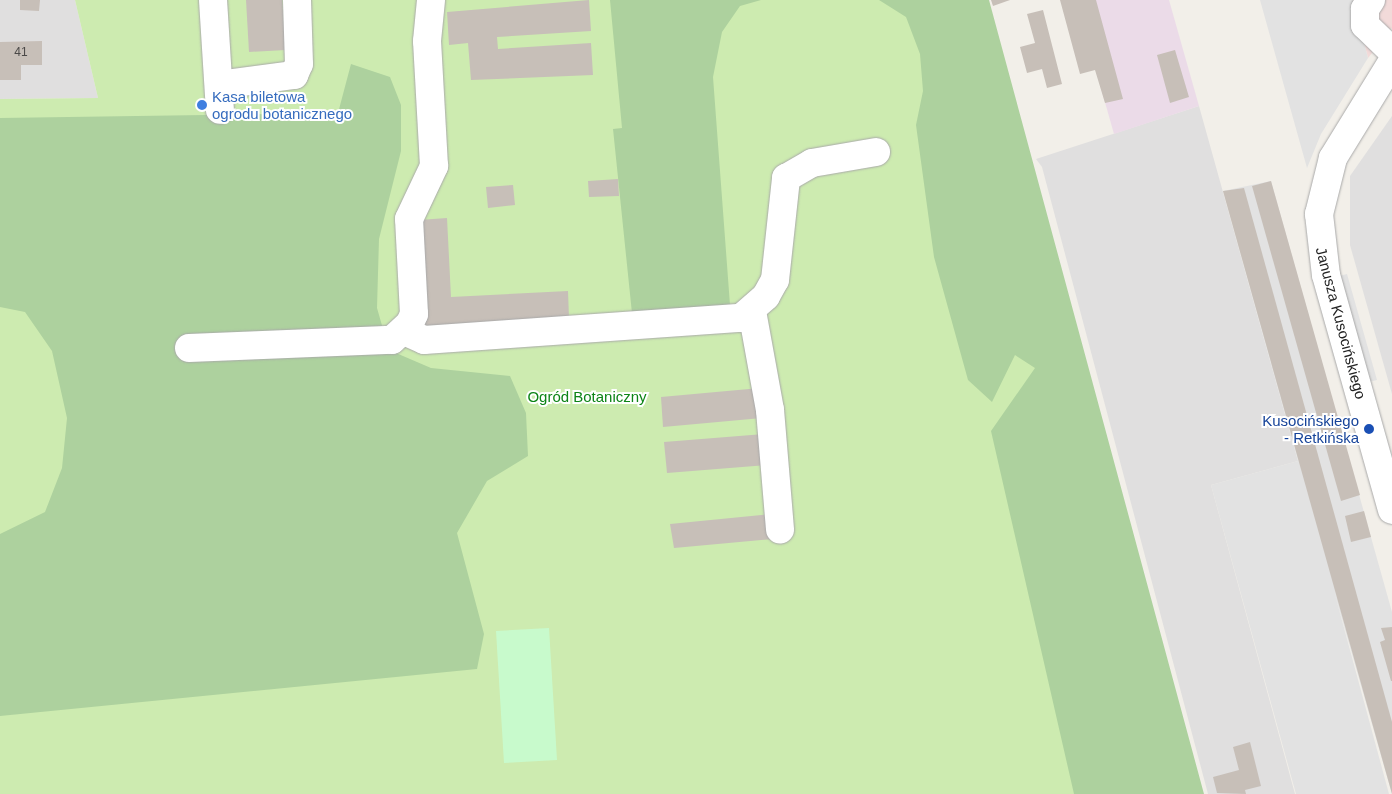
<!DOCTYPE html>
<html>
<head>
<meta charset="utf-8">
<style>
  body { margin:0 }
  #map { position:relative; width:1392px; height:794px; overflow:hidden; background:#f2efe9; font-family:Arial,sans-serif }
  div>[style] { position:absolute }
  .residential>* { inset:0; background:#e0dfdf }
  .commercial>* { inset:0; background:#f2dad9 }
  .industrial>* { inset:0; background:#ebdbe8 }
  .grass>* { inset:0; background:#cdebb0 }
  .forest>* { inset:0; background:#add19e }
  .park>* { inset:0; background:#c8facc }
  .parking>* { inset:0; background:#e2e2e2 }
  .building>* { inset:0; background:#c7bfb8 }
  .roads { filter:drop-shadow(0 0 1px #a9a9a9) drop-shadow(0 0 1px #a9a9a9) }
  .minor>* { height:28px; margin:-14px; padding:0 14px; transform-origin:14px; border-radius:14px; background:#fff }
  .dots>* { width:14px; height:14px; translate:-50% -50%; box-sizing:border-box; border:2px solid #fff; border-radius:50% }
  span { translate:-50% -50%; white-space:nowrap; text-align:center; line-height:1.15; -webkit-text-stroke:4px #fff; paint-order:stroke }
  .number-label { font-size:12px; color:#4b4948 }
  .number-label span { -webkit-text-stroke-width:0 }
  .shop-label { font-size:15px; color:#366cbe }
  .left { translate:0 -50%; text-align:left }
  .street-label { font-size:15px; color:#222 }
  .park-label { font-size:15px; color:#0c8416 }
  .transit-label { font-size:15px; color:#164399 }
  .right { translate:-100% -50%; text-align:right }
</style>
</head>
<body>
<div id="map">
  <div class="residential">
    <i style="clip-path:polygon(0 0,75px 0,98px 98px,0 99px)"></i>
    <i style="clip-path:polygon(1199px 106px,1298px 461px,1211px 485px,1295px 794px,1208px 794px,1042px 167px,1036px 159px)"></i>
    <i style="clip-path:polygon(1392px 116px,1392px 394px,1350px 245px,1350px 176px)"></i>
  </div>
  <div class="commercial">
    <i style="clip-path:polygon(1353px 0,1392px 0,1392px 28px,1368px 58px)"></i>
  </div>
  <div class="industrial">
    <i style="clip-path:polygon(1076px 0,1169px 0,1199px 106px,1114px 134px)"></i>
  </div>
  <div class="grass">
    <i style="clip-path:polygon(75px 0,937px 0,1058px 369px,1174px 794px,0 794px,0 99px,98px 98px)"></i>
  </div>
  <div class="forest">
    <i style="clip-path:polygon(610px 0,761px 0,740px 6px,722px 32px,713px 77px,730px 305px,633px 323px,613px 129px,622px 128px)"></i>
    <i style="clip-path:polygon(879px 0,989px 0,1204px 794px,1074px 794px,991px 431px,1035px 368px,1015px 355px,992px 402px,968px 380px,934px 257px,916px 125px,923px 91px,920px 54px,906px 17px)"></i>
    <i style="clip-path:polygon(351px 64px,390px 77px,401px 105px,401px 151px,379px 239px,377px 308px,389px 350px,431px 368px,510px 376px,526px 413px,528px 456px,487px 481px,457px 533px,484px 634px,477px 669px,0 716px,0 534px,45px 512px,62px 468px,67px 418px,52px 351px,25px 312px,0 307px,0 118px,338px 113px)"></i>
  </div>
  <div class="park">
    <i style="clip-path:polygon(549px 628px,557px 760px,504px 763px,496px 631px)"></i>
  </div>
  <div class="parking">
    <i style="clip-path:polygon(1260px 0,1353px 0,1368px 58px,1321px 134px,1307px 168px)"></i>
    <i style="clip-path:polygon(1271px 181px,1392px 612px,1392px 794px,1334px 591px,1389px 794px,1296px 794px,1211px 485px,1298px 461px,1223px 191px)"></i>
    <i style="clip-path:polygon(1347px 274px,1377px 380px,1369px 382px,1339px 276px)"></i>
  </div>
  <div class="building">
    <i style="clip-path:polygon(20px 0,40px 0,39px 11px,20px 10px)"></i>
    <i style="clip-path:polygon(246px 0,282px 0,286px 50px,249px 52px)"></i>
    <i style="clip-path:polygon(589px 0,591px 31px,497px 37px,498px 49px,591px 43px,593px 75px,471px 80px,468px 43px,449px 45px,447px 12px)"></i>
    <i style="clip-path:polygon(991px 0,1010px 0,993px 6px)"></i>
    <i style="clip-path:polygon(1060px 0,1096px 0,1123px 99px,1105px 103px,1095px 70px,1080px 74px)"></i>
    <i style="clip-path:polygon(1043px 10px,1062px 84px,1047px 88px,1042px 69px,1027px 73px,1020px 47px,1035px 43px,1027px 14px)"></i>
    <i style="clip-path:polygon(42px 41px,42px 65px,21px 65px,21px 80px,0 80px,0 42px)"></i>
    <i style="clip-path:polygon(1175px 50px,1189px 97px,1170px 103px,1157px 55px)"></i>
    <i style="clip-path:polygon(208px 100px,209px 110px,198px 111px,197px 101px)"></i>
    <i style="clip-path:polygon(618px 179px,619px 196px,589px 197px,588px 181px)"></i>
    <i style="clip-path:polygon(1271px 181px,1360px 495px,1341px 501px,1252px 186px)"></i>
    <i style="clip-path:polygon(513px 185px,515px 205px,488px 208px,486px 187px)"></i>
    <i style="clip-path:polygon(1244px 188px,1392px 722px,1392px 794px,1223px 191px)"></i>
    <i style="clip-path:polygon(447px 218px,451px 297px,568px 291px,569px 318px,425px 326px,419px 220px)"></i>
    <i style="clip-path:polygon(760px 388px,762px 418px,663px 427px,661px 397px)"></i>
    <i style="clip-path:polygon(764px 434px,766px 465px,667px 473px,664px 442px)"></i>
    <i style="clip-path:polygon(1364px 511px,1371px 537px,1351px 542px,1345px 516px)"></i>
    <i style="clip-path:polygon(771px 514px,773px 539px,674px 548px,670px 524px)"></i>
    <i style="clip-path:polygon(1392px 627px,1392px 681px,1391px 681px,1380px 642px,1385px 640px,1381px 628px)"></i>
    <i style="clip-path:polygon(1250px 742px,1261px 786px,1245px 790px,1246px 794px,1217px 793px,1213px 777px,1239px 770px,1233px 747px)"></i>
  </div>
  <div class="roads">
    <div class="minor">
      <i style="left:213px;top:0;width:110px;rotate:86.4deg"></i>
      <i style="left:1371px;top:0;width:11px;rotate:124deg"></i>
      <i style="left:1365px;top:9px;width:16px;rotate:90deg"></i>
      <i style="left:1365px;top:25px;width:37px;rotate:44deg"></i>
      <i style="left:1392px;top:62px;width:113px;rotate:121.6deg"></i>
      <i style="left:1333px;top:158px;width:58px;rotate:104deg"></i>
      <i style="left:1319px;top:214px;width:61px;rotate:83.5deg"></i>
      <i style="left:1326px;top:275px;width:244px;rotate:74.3deg"></i>
      <i style="left:219px;top:85px;width:76px;rotate:-7.6deg"></i>
      <i style="left:294px;top:75px;width:12px;rotate:-66deg"></i>
      <i style="left:299px;top:64px;width:64px;rotate:-91.8deg"></i>
      <i style="left:752px;top:311px;width:101px;rotate:79.7deg"></i>
      <i style="left:770px;top:410px;width:120px;rotate:85.2deg"></i>
      <i style="left:404px;top:331px;width:22px;rotate:24deg"></i>
      <i style="left:424px;top:340px;width:318px;rotate:-4deg"></i>
      <i style="left:741px;top:318px;width:33px;rotate:-41deg"></i>
      <i style="left:766px;top:296px;width:18px;rotate:-61deg"></i>
      <i style="left:775px;top:280px;width:103px;rotate:-83.8deg"></i>
      <i style="left:786px;top:178px;width:30px;rotate:-30deg"></i>
      <i style="left:812px;top:163px;width:65px;rotate:-9.8deg"></i>
      <i style="left:189px;top:348px;width:203px;rotate:-2.3deg"></i>
      <i style="left:392px;top:340px;width:25px;rotate:-43deg"></i>
      <i style="left:410px;top:323px;width:10px;rotate:-66deg"></i>
      <i style="left:414px;top:314px;width:95px;rotate:-93deg"></i>
      <i style="left:409px;top:219px;width:59px;rotate:-64.7deg"></i>
      <i style="left:434px;top:166px;width:125px;rotate:-93.2deg"></i>
      <i style="left:427px;top:41px;width:41px;rotate:-84.4deg"></i>
    </div>
  </div>
  <div class="dots">
    <i style="left:202px;top:105px;background:#3f7fe0"></i>
    <i style="left:1369px;top:429px;background:#1a4fb4"></i>
  </div>
  <div class="number-label">
    <span style="left:21px;top:53px">41</span>
  </div>
  <div class="shop-label">
    <span class="left" style="left:212px;top:105px">Kasa biletowa<br>ogrodu botanicznego</span>
  </div>
  <div class="street-label">
    <span style="left:1341px;top:323px;rotate:75deg">Janusza Kusocińskiego</span>
  </div>
  <div class="park-label">
    <span style="left:587px;top:397px">Ogród Botaniczny</span>
  </div>
  <div class="transit-label">
    <span class="right" style="left:1359px;top:429px">Kusocińskiego<br>- Retkińska</span>
  </div>
</div>
</body>
</html>
